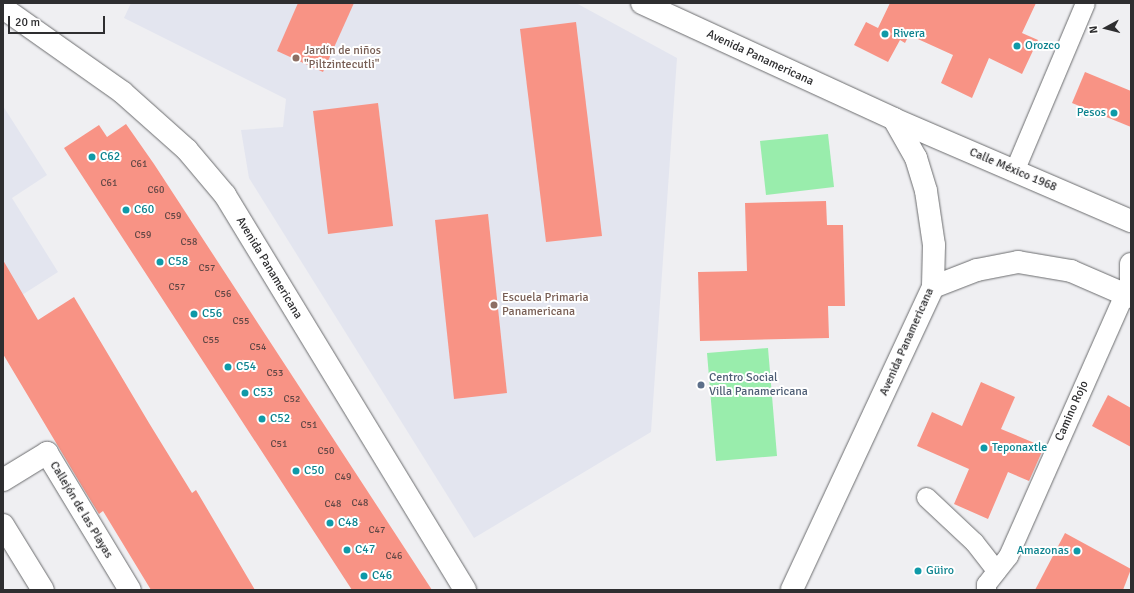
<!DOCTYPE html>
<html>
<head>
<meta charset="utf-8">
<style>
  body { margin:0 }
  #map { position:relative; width:1134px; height:593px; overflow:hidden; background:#efeff2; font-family:Signika,sans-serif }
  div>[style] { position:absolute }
  .built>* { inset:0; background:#e3e5ef }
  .green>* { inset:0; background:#99edac }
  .building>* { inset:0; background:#f89385 }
  .roads { filter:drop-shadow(0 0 1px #6b6c6e) drop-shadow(0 0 1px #6b6c6e) }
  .pedestrian>* { height:19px; margin:-9.5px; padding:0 9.5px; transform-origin:9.5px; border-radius:9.5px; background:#fff }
  .minor>* { height:22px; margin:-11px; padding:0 11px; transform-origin:11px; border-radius:11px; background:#fff }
  .tertiary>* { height:22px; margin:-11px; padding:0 11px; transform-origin:11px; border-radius:11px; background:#fff }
  .dots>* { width:11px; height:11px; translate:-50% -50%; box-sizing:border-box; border:2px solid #fff; border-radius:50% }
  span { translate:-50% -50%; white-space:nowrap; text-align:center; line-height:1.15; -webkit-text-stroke:4px #fff; paint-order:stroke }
  .number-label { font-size:10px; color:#604745 }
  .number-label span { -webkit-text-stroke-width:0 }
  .culture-label { font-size:12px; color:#0d838f }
  .left { translate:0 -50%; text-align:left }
  .right { translate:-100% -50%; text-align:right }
  .education-label { font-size:12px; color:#785e54 }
  .street-label { font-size:12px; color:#2e2e30 }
  .service-label { font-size:12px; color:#4e5e75 }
  .frame { position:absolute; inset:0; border:4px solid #2e2e30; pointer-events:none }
  .north { position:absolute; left:1086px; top:8px; width:40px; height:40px; -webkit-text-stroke:3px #fff; paint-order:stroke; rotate:263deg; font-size:11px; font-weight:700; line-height:16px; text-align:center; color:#2e2e30 }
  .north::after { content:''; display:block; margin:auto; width:14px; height:18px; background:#2e2e30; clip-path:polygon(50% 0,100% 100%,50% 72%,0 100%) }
  .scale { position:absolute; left:8px; top:16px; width:97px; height:18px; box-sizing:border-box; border:2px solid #2e2e30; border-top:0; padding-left:5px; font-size:12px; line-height:14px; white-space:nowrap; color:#2e2e30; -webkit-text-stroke:3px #fff; paint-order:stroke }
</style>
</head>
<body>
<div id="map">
  <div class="built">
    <i style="clip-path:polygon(131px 3px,576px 3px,677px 58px,651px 432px,474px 538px,249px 178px,241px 130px,283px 127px,286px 99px,124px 18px)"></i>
    <i style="clip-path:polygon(3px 106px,47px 175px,12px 198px,58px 272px,3px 307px)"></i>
  </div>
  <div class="green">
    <i style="clip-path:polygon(828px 134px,834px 187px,766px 195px,760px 141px)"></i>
    <i style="clip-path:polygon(768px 348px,777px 456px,716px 461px,707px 353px)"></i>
  </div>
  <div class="building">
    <i style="clip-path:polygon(298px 3px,354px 3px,323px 72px,277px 51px)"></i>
    <i style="clip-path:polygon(890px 3px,1036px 3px,1022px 33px,1038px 40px,1022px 74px,989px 58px,972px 98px,941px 83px,953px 55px,909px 35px,905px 43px,900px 40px,888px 62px,854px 45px,866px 22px,878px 28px)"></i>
    <i style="clip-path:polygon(576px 22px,602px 236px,546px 242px,520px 29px)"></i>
    <i style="clip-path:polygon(1085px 72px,1131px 91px,1131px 127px,1072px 103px)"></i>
    <i style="clip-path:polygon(378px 103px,393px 226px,328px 234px,313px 111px)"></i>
    <i style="clip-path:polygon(126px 124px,154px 164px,432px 590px,352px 590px,64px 148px,99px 125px,107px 137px)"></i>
    <i style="clip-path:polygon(826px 201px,827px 225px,843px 225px,845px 306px,828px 306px,829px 338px,700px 341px,698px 272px,747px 271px,745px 203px)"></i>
    <i style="clip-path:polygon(488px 214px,507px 393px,454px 399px,435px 220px)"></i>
    <i style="clip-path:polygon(3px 260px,38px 320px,74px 297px,149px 423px,192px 493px,196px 490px,255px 590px,151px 590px,103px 511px,99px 514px,83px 488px,3px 354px)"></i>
    <i style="clip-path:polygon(981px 382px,1015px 397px,1001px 429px,1044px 447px,1029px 481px,1008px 472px,988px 519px,954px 504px,969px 469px,917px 446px,932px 412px,962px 426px)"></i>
    <i style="clip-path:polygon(1108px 395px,1131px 408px,1131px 447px,1092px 426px)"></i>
    <i style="clip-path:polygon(1065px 533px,1131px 569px,1123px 590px,1035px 590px)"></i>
  </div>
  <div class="roads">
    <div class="pedestrian">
      <i style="left:1014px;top:171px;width:182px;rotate:-67.1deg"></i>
      <i style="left:926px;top:497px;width:66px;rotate:43.2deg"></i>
      <i style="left:974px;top:542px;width:36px;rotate:52deg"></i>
      <i style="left:986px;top:590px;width:6px;rotate:-90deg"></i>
      <i style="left:986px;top:584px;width:36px;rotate:-52deg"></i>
      <i style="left:1008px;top:556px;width:287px;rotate:-66.1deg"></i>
    </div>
    <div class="minor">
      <i style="left:3px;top:480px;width:52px;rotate:-31.5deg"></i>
      <i style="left:47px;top:453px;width:160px;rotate:58.8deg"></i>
      <i style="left:3px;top:525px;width:76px;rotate:58.4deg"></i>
    </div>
    <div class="tertiary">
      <i style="left:642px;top:3px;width:277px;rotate:24.7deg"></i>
      <i style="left:894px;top:119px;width:45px;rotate:60.6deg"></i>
      <i style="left:916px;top:158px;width:34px;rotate:73deg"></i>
      <i style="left:926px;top:191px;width:55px;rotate:81.6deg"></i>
      <i style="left:934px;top:245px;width:42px;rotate:91.4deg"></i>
      <i style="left:933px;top:287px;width:334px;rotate:115deg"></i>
      <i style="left:3px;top:8px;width:146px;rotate:35.2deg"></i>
      <i style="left:122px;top:92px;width:87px;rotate:41.7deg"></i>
      <i style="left:187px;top:150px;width:59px;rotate:49.8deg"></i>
      <i style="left:225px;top:195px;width:462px;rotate:58.7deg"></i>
      <i style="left:894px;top:119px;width:258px;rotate:23.3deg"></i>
      <i style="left:1131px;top:264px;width:22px;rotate:90deg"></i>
      <i style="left:933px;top:287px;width:47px;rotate:-21.1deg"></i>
      <i style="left:977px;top:270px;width:42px;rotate:-11deg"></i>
      <i style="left:1018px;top:262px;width:54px;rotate:9.6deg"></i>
      <i style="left:1071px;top:271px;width:65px;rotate:23.4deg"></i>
    </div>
  </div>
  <div class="dots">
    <i style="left:885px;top:34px;background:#0f9aa8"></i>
    <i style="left:1017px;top:46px;background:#0f9aa8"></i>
    <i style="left:296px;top:58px;background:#8d6e63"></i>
    <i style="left:1114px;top:113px;background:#0f9aa8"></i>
    <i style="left:92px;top:157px;background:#0f9aa8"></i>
    <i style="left:126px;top:210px;background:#0f9aa8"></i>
    <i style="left:160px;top:262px;background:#0f9aa8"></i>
    <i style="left:494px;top:305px;background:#8d6e63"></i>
    <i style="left:194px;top:314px;background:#0f9aa8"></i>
    <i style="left:228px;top:367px;background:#0f9aa8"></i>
    <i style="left:701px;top:385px;background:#5c6f8a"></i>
    <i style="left:245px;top:393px;background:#0f9aa8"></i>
    <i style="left:262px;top:419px;background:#0f9aa8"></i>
    <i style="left:984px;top:448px;background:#0f9aa8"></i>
    <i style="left:296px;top:471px;background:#0f9aa8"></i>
    <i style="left:330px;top:523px;background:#0f9aa8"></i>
    <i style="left:347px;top:550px;background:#0f9aa8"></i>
    <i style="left:1077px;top:551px;background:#0f9aa8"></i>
    <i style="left:918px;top:571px;background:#0f9aa8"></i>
    <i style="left:364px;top:576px;background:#0f9aa8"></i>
  </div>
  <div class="number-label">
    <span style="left:139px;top:165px">C61</span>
    <span style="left:109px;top:184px">C61</span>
    <span style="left:156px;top:191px">C60</span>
    <span style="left:173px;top:217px">C59</span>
    <span style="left:143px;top:236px">C59</span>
    <span style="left:189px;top:243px">C58</span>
    <span style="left:207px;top:269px">C57</span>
    <span style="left:177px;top:288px">C57</span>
    <span style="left:223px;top:295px">C56</span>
    <span style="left:241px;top:322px">C55</span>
    <span style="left:211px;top:341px">C55</span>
    <span style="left:258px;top:348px">C54</span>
    <span style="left:275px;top:374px">C53</span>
    <span style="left:292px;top:400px">C52</span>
    <span style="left:309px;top:426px">C51</span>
    <span style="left:279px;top:445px">C51</span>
    <span style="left:326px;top:452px">C50</span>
    <span style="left:343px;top:478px">C49</span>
    <span style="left:360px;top:504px">C48</span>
    <span style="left:333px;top:505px">C48</span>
    <span style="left:377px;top:531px">C47</span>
    <span style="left:394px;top:557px">C46</span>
  </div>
  <div class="culture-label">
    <span class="left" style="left:893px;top:34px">Rivera</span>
    <span class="left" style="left:1025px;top:46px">Orozco</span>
    <span class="right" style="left:1106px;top:113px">Pesos</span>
    <span class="left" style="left:100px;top:157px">C62</span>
    <span class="left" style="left:134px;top:210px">C60</span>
    <span class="left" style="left:168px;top:262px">C58</span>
    <span class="left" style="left:202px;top:314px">C56</span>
    <span class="left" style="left:236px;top:367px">C54</span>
    <span class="left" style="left:253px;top:393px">C53</span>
    <span class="left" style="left:270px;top:419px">C52</span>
    <span class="left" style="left:992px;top:448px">Teponaxtle</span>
    <span class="left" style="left:304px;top:471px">C50</span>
    <span class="left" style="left:338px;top:523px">C48</span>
    <span class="left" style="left:355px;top:550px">C47</span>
    <span class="right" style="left:1069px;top:551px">Amazonas</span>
    <span class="left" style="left:926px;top:571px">Güiro</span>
    <span class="left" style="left:372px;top:576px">C46</span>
  </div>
  <div class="education-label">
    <span class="left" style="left:304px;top:58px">Jardín de niños<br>"Piltzintecutli"</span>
    <span class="left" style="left:502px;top:305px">Escuela Primaria<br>Panamericana</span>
  </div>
  <div class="street-label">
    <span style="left:760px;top:58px;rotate:25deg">Avenida Panamericana</span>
    <span style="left:1013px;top:170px;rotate:23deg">Calle México 1968</span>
    <span style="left:269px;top:268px;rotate:59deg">Avenida Panamericana</span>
    <span style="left:907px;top:342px;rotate:-66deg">Avenida Panamericana</span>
    <span style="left:1072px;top:411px;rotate:-66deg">Camino Rojo</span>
    <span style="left:81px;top:510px;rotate:59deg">Callejón de las Playas</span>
  </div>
  <div class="service-label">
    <span class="left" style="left:709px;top:385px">Centro Social<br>Villa Panamericana</span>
  </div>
  <div class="frame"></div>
  <div class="north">N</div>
  <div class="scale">20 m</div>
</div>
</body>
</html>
